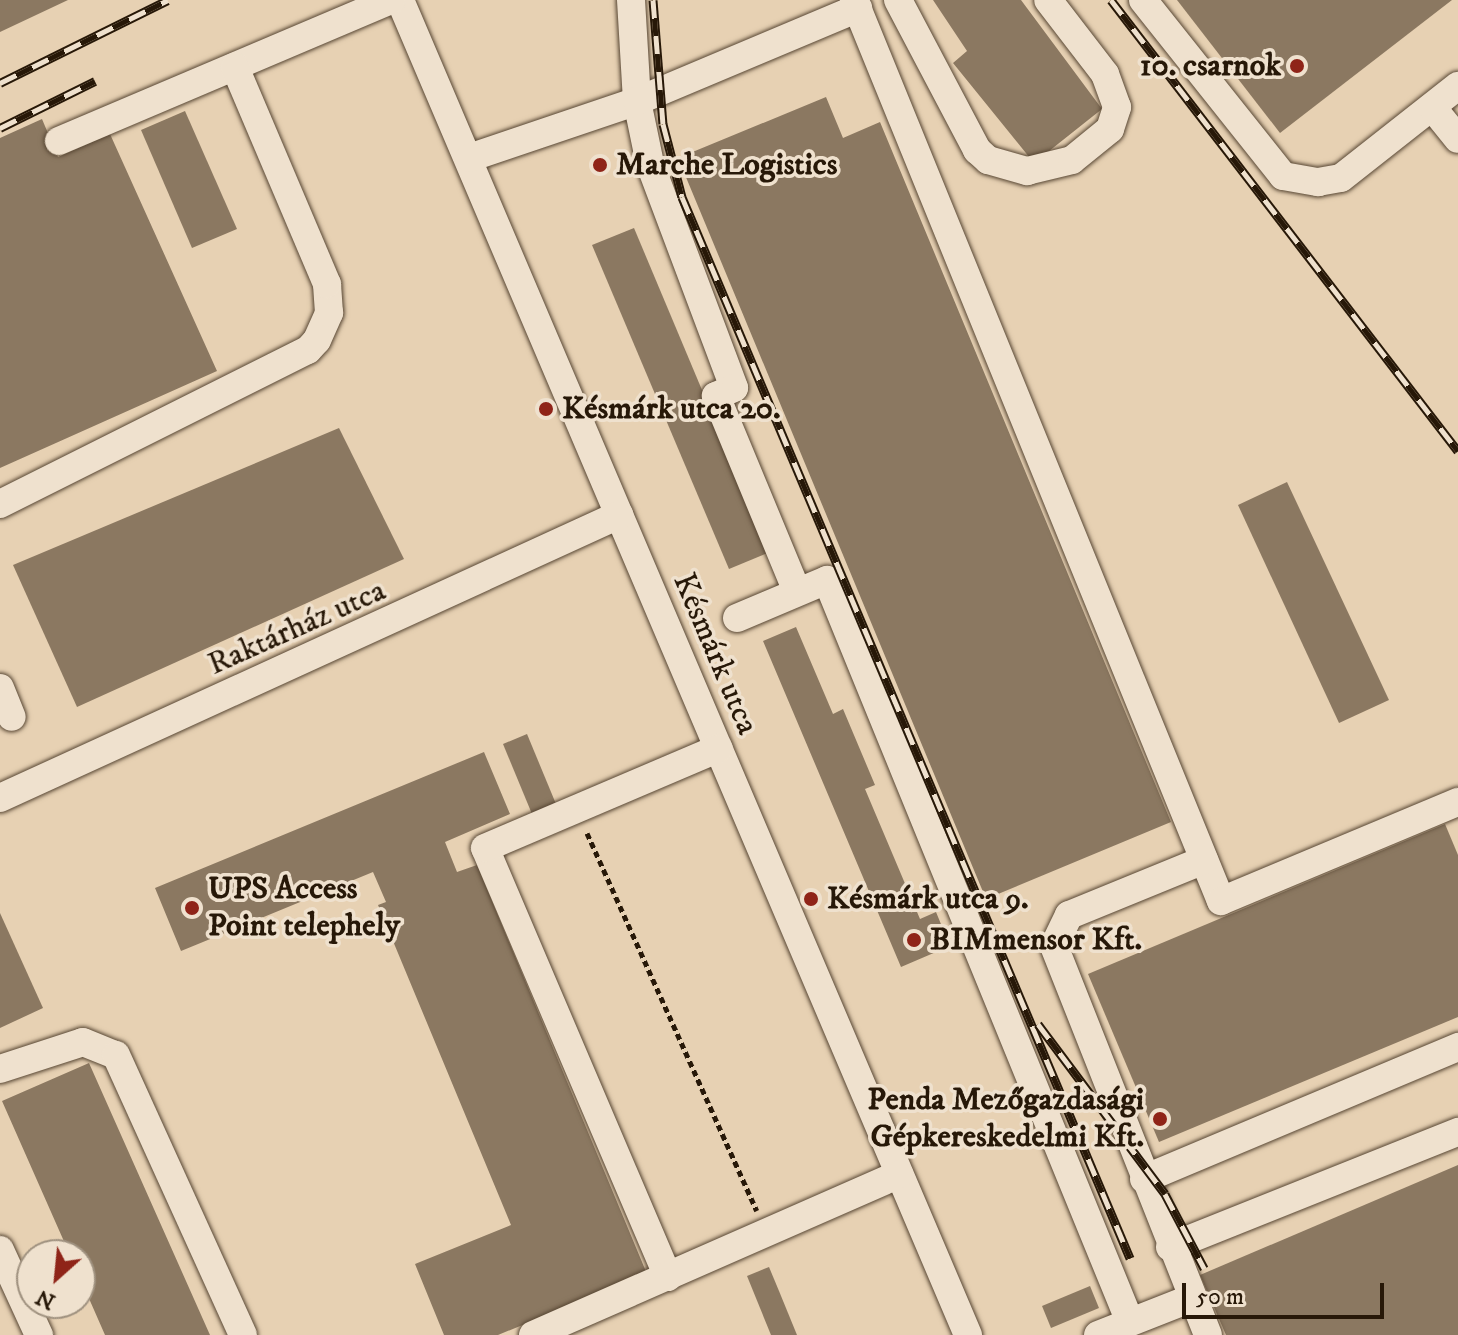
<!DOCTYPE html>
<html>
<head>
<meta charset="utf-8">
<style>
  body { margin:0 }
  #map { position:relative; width:1458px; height:1335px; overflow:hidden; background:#e7d1b3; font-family:"IM FELL DW Pica",serif }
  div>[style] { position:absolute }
  .building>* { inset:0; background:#8b7861 }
  .path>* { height:5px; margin-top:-2.5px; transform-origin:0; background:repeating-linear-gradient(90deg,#271808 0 6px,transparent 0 10px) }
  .roads { filter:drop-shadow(0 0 2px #574633) drop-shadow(0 0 2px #574633) }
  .minor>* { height:28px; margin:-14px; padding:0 14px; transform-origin:14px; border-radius:14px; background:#efe1ce }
  .rail>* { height:9px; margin-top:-4.5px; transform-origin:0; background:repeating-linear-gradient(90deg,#efe1ce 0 18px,#271808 0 36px); box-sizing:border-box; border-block:2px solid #271808 }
  .dots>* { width:22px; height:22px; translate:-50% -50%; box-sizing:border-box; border:4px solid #efe1ce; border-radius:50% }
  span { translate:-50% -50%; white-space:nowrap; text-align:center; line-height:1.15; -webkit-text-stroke:7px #efe1ce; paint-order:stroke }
  .poi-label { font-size:32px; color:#271808; font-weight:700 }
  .right { translate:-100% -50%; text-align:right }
  .left { translate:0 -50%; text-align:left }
  .street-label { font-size:32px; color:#271808 }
  .north { position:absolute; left:16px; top:1239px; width:80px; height:80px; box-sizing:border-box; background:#efe1ce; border:2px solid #9f917f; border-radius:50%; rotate:207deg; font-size:22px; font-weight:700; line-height:32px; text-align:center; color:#271808 }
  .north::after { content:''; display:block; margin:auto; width:28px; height:36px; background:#8f2418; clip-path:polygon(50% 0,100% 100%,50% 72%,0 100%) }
  .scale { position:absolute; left:1182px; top:1283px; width:202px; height:36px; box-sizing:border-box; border:4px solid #271808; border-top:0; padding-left:10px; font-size:24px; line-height:28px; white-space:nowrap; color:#271808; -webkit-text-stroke:6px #efe1ce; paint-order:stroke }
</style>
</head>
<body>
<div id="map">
  <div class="building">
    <i style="clip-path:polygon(0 0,68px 0,0 32px)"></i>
    <i style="clip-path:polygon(933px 0,1021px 0,1102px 109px,1034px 163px,953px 63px,967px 51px)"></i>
    <i style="clip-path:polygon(1177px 0,1452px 0,1280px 133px)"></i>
    <i style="clip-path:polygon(826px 97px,843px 138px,880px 122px,1171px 822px,986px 899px,678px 158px)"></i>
    <i style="clip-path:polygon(185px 111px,237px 229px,192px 248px,141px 130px)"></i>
    <i style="clip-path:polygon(42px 119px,58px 157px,110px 134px,217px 371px,0 468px,0 138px)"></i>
    <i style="clip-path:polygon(634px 228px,770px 552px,729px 569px,592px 245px)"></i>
    <i style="clip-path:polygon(339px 428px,404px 559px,77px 707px,13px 565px)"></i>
    <i style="clip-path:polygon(1287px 482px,1389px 700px,1339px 723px,1238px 505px)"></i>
    <i style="clip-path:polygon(796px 627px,833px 714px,843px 709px,875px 785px,865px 789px,920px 919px,936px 912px,950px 946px,901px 967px,763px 641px)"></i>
    <i style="clip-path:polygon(527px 734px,556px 804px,532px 814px,503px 744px)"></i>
    <i style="clip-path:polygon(484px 752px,510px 814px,445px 842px,457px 872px,477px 865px,647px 1274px,498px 1335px,444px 1335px,415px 1264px,511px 1225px,378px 905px,386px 902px,373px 872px,181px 951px,155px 888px)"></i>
    <i style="clip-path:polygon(1445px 824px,1458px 855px,1458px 1017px,1159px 1142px,1088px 974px)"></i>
    <i style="clip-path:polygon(0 913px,43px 1008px,0 1028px)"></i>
    <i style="clip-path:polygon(89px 1063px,210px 1335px,105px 1335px,80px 1278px,80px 1255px,70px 1255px,2px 1101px)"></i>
    <i style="clip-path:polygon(1458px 1165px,1458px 1335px,1226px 1335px,1200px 1275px)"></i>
    <i style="clip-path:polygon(769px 1267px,779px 1291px,797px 1335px,771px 1335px,747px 1276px)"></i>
    <i style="clip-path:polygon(1090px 1286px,1099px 1308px,1051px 1328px,1042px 1306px)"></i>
  </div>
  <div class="path">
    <i style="left:587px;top:833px;width:414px;rotate:65.8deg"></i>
  </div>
  <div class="roads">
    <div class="minor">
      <i style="left:400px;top:0;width:1451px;rotate:66.95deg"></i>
      <i style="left:631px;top:0;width:101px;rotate:86.6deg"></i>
      <i style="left:637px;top:101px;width:64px;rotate:78.3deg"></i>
      <i style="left:650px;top:164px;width:239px;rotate:69.4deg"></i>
      <i style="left:734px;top:388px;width:20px;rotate:156deg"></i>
      <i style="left:716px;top:396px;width:212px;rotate:67.5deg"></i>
      <i style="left:854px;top:0;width:973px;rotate:67.84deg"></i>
      <i style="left:1221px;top:901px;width:257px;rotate:-22.7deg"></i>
      <i style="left:898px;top:0;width:170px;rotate:62.2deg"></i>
      <i style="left:977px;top:150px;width:15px;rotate:42deg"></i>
      <i style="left:988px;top:160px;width:41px;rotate:15.8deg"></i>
      <i style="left:1027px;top:171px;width:46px;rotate:-13.7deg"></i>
      <i style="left:1072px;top:160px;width:49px;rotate:-39.2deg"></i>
      <i style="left:1110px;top:129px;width:23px;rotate:-72deg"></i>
      <i style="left:1117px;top:107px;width:35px;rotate:-110deg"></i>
      <i style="left:1105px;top:74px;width:93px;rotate:-127.6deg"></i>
      <i style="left:1143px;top:0;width:225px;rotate:51.5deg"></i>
      <i style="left:1283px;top:176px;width:36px;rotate:10deg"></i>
      <i style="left:1318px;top:182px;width:23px;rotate:-10deg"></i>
      <i style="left:1341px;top:178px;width:149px;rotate:-38.2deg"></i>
      <i style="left:1432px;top:107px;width:41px;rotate:50.9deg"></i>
      <i style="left:59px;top:141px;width:361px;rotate:-23deg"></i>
      <i style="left:469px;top:158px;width:177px;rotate:-18.7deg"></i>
      <i style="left:637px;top:101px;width:240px;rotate:-22.8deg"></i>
      <i style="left:0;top:504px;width:344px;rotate:-26.6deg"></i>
      <i style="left:308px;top:350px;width:13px;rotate:-48deg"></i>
      <i style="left:317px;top:340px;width:30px;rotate:-66deg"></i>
      <i style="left:329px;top:313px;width:29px;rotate:-94deg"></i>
      <i style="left:327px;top:284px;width:236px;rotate:-113deg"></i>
      <i style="left:737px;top:618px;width:98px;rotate:-22.9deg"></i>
      <i style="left:827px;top:580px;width:801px;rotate:67.79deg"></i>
      <i style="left:0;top:688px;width:31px;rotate:68deg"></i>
      <i style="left:0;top:798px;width:681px;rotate:-24.57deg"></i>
      <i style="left:1204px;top:860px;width:146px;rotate:157.8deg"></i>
      <i style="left:1069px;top:915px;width:34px;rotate:116deg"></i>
      <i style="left:1054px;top:946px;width:418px;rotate:68.4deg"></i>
      <i style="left:0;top:1069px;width:87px;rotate:-18deg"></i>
      <i style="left:83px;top:1042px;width:35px;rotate:22deg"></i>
      <i style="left:116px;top:1055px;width:307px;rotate:65.6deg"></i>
      <i style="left:1144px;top:1179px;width:341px;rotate:-22.8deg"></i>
      <i style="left:1170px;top:1247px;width:310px;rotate:-21.8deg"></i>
      <i style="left:0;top:1250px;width:94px;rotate:65.4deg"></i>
      <i style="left:668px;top:1277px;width:466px;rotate:-113.1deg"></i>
      <i style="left:485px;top:848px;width:254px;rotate:-23.1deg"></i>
      <i style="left:533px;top:1335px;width:400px;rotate:-23.7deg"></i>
      <i style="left:1098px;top:1335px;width:101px;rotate:-21.5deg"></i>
    </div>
  </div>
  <div class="rail">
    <i style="left:653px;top:0;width:124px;rotate:85.4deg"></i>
    <i style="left:663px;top:124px;width:75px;rotate:75.4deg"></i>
    <i style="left:682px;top:197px;width:1152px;rotate:67.11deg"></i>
    <i style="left:1111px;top:0;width:569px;rotate:52.43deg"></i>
    <i style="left:0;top:83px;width:187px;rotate:-26.3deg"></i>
    <i style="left:0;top:128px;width:106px;rotate:-26.3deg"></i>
    <i style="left:1038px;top:1024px;width:212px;rotate:53.2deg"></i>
    <i style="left:1165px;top:1194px;width:84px;rotate:62.2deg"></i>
  </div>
  <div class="dots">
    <i style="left:1297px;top:66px;background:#8f2418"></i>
    <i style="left:600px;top:165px;background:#8f2418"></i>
    <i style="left:546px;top:409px;background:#8f2418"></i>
    <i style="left:811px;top:899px;background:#8f2418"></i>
    <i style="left:192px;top:908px;background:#8f2418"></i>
    <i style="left:914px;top:940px;background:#8f2418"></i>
    <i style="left:1160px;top:1119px;background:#8f2418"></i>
  </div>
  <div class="poi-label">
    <span class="right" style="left:1281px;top:66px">10. csarnok</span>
    <span class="left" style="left:616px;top:165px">Marche Logistics</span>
    <span class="left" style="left:562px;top:409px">Késmárk utca 20.</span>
    <span class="left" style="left:208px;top:908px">UPS Access<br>Point telephely</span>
    <span class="left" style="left:827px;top:899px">Késmárk utca 9.</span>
    <span class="left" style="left:930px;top:940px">BIMmensor Kft.</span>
    <span class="right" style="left:1144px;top:1119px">Penda Mezőgazdasági<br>Gépkereskedelmi Kft.</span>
  </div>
  <div class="street-label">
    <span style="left:297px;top:628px;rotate:-24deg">Raktárház utca</span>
    <span style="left:715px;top:654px;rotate:67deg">Késmárk utca</span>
  </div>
  <div class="north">N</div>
  <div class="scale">50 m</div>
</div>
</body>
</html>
